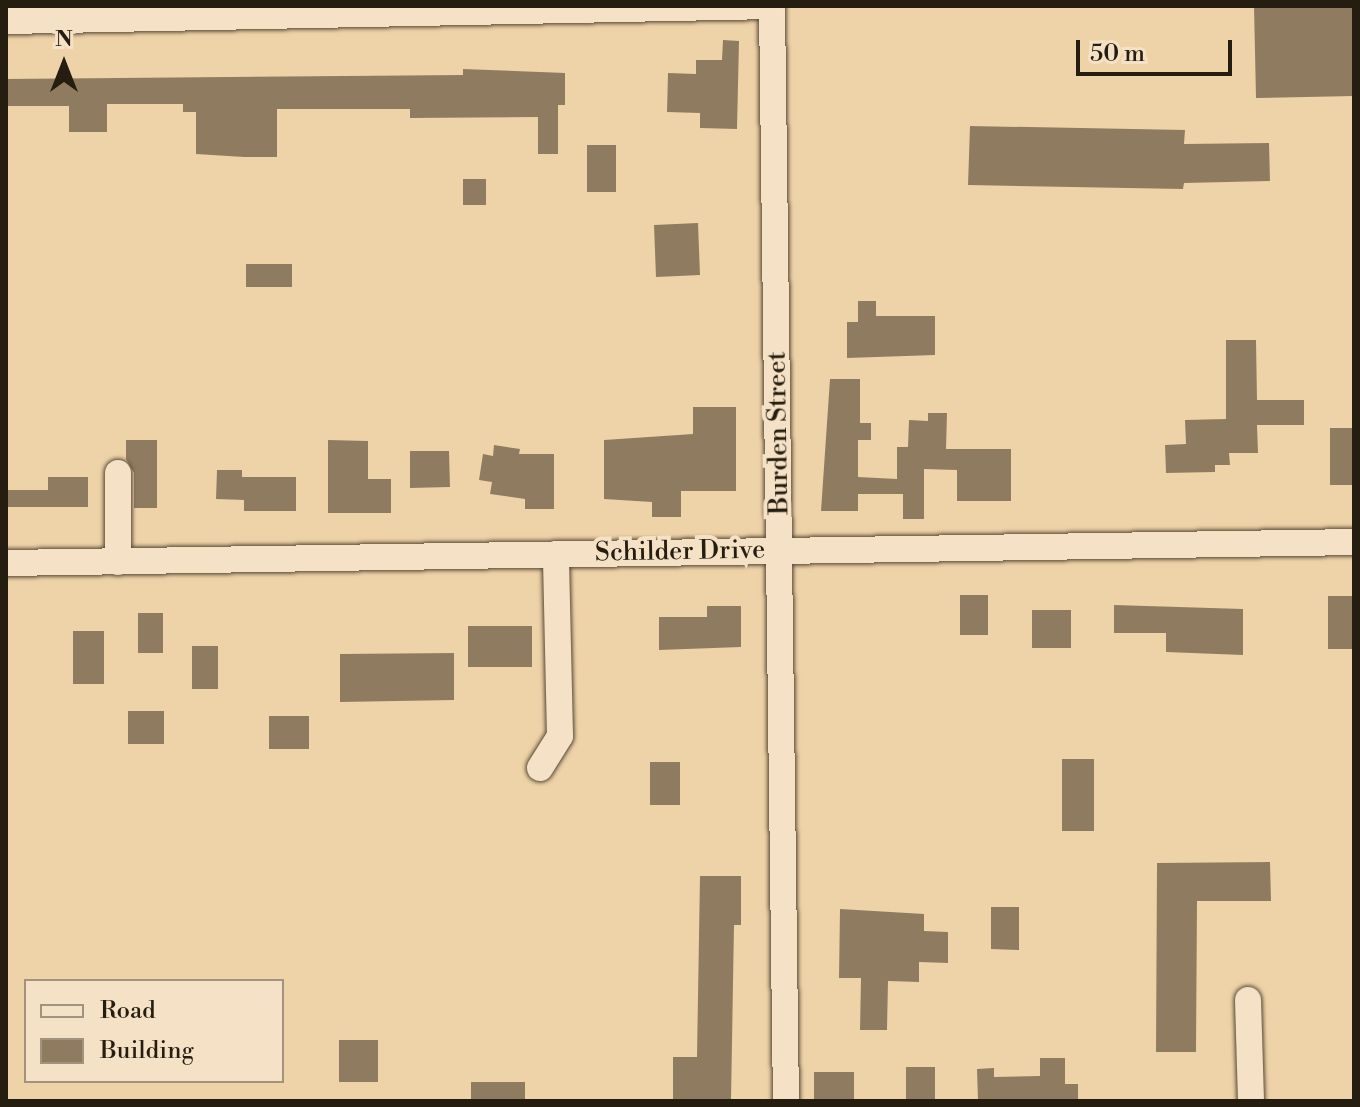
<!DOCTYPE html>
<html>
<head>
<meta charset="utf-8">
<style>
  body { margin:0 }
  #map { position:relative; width:1360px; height:1107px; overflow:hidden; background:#efd3a8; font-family:"Libre Bodoni",serif }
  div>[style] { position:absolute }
  .building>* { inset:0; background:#8f7c60 }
  .roads { filter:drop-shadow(0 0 2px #584a37) drop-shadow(0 0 2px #584a37) }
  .minor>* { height:26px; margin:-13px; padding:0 13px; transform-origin:13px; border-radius:13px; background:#f5e2c6 }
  span { translate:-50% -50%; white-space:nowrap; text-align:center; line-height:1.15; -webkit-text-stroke:8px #f5e2c6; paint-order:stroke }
  .street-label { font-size:26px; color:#261d11 }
  .frame { position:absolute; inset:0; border:8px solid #261d11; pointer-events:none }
  .legend { position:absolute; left:24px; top:979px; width:260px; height:104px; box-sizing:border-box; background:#f5e2c6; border:2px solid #a2937e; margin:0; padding:10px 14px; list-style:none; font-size:24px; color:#261d11 }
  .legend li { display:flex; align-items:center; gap:16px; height:40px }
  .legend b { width:40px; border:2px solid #a2937e }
  .north { position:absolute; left:24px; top:24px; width:80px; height:80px; -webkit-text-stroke:6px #f5e2c6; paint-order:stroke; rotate:0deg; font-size:22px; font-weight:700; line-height:32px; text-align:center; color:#261d11 }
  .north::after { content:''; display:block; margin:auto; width:28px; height:36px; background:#261d11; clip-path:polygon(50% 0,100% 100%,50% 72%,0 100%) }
  .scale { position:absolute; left:1076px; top:40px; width:156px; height:36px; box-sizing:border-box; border:4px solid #261d11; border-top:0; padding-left:10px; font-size:24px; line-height:28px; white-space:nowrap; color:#261d11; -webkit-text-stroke:6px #f5e2c6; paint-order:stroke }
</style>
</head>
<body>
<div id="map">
  <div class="building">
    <i style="clip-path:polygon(1254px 6px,1354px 6px,1354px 96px,1256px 98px)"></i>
    <i style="clip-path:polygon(723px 40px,739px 41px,737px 129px,700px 128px,700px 113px,667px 112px,668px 73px,696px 74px,696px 60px,722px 60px)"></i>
    <i style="clip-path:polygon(463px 69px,565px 73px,565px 105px,558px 105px,558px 154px,538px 154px,538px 117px,410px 118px,410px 109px,277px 109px,277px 157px,244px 157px,196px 154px,196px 112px,183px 112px,183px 104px,107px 104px,107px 132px,69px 132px,69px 106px,6px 106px,6px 79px,463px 75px)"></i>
    <i style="clip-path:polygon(970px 126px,1185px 130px,1184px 144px,1269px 143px,1270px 181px,1184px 183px,1183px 189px,968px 185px)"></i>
    <i style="clip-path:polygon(587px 145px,616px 145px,616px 192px,587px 192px)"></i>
    <i style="clip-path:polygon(463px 179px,486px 179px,486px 205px,463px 205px)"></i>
    <i style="clip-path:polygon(698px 223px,700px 275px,656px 277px,654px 225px)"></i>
    <i style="clip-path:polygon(246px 264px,292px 264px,292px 287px,246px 287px)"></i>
    <i style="clip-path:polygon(858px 301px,876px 301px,876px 316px,935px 316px,935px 355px,847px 358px,847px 322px,858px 322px)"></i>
    <i style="clip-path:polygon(1226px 340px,1256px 340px,1257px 400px,1304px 400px,1304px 425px,1257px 425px,1258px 453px,1229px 453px,1230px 465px,1215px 465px,1215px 472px,1166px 473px,1165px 445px,1186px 444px,1185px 420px,1226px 419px)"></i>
    <i style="clip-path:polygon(830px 379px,860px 379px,860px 423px,871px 423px,871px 440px,858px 440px,858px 477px,897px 479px,897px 447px,908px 447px,909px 420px,928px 421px,928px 413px,947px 413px,946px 449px,1011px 449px,1011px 501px,957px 501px,957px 470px,924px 469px,924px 519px,903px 519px,903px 494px,858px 494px,858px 511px,821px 511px)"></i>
    <i style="clip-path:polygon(693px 407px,736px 407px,736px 491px,681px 491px,681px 517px,652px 517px,652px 502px,604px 499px,604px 440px,693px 434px)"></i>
    <i style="clip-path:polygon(1330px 428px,1354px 428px,1354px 485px,1330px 485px)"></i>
    <i style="clip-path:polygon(126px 440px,157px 440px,157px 508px,134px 508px,134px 473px,126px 459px)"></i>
    <i style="clip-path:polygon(328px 440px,368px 441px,368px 479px,391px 479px,391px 513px,328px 513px)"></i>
    <i style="clip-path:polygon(494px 445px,520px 449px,519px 454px,554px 454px,554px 509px,525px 509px,525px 499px,490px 494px,492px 482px,479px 480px,483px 454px,493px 456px)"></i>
    <i style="clip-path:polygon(410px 451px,449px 451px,450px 487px,410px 488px)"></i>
    <i style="clip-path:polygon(217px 470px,242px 470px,242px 477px,296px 477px,296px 511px,244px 511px,244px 500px,216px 499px)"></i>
    <i style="clip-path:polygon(48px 477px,88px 477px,88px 507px,6px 507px,6px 490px,48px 490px)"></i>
    <i style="clip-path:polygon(960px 595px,988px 595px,988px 635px,960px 635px)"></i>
    <i style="clip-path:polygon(1328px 596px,1354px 596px,1354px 649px,1328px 649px)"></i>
    <i style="clip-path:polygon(1114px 605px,1243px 609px,1243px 655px,1166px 652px,1166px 633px,1114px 633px)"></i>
    <i style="clip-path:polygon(707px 606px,741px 606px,741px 647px,659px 650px,659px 617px,707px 617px)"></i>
    <i style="clip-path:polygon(1032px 610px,1071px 610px,1071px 648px,1032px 648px)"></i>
    <i style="clip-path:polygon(138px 613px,163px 613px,163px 653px,138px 653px)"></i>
    <i style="clip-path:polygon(468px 626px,532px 626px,532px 667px,468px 667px)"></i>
    <i style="clip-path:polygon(73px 631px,104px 631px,104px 684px,73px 684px)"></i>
    <i style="clip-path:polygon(192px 646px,218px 646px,218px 689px,192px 689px)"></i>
    <i style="clip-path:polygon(454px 653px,454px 700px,340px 702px,340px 654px)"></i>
    <i style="clip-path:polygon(128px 711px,164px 711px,164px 744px,128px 744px)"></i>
    <i style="clip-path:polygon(269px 716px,309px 716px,309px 749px,269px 749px)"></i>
    <i style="clip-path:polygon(1062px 759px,1094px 759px,1094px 831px,1062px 831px)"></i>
    <i style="clip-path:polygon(650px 762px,680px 762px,680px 805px,650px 805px)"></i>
    <i style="clip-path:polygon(1270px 862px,1271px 901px,1197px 901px,1196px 1052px,1156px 1052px,1157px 863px)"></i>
    <i style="clip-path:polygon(700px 876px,741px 876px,741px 925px,734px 925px,731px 1101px,673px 1101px,673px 1057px,697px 1057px)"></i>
    <i style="clip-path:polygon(991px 907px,1019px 907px,1019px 950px,991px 949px)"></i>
    <i style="clip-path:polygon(840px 909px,924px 914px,924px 931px,948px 932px,948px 963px,919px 962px,919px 982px,888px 981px,887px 1030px,860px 1030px,861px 978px,839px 978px)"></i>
    <i style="clip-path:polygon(339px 1040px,378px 1040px,378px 1082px,339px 1082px)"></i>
    <i style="clip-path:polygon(1040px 1058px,1065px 1058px,1065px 1084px,1078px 1084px,1078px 1101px,978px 1101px,977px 1069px,994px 1068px,994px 1077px,1040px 1076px)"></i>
    <i style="clip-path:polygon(906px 1067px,935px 1067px,935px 1101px,906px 1101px)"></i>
    <i style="clip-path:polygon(814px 1072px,854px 1072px,854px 1101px,814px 1101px)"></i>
    <i style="clip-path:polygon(471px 1082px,525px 1082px,525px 1101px,471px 1101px)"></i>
  </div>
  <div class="roads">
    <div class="minor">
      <i style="left:772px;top:6px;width:1095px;rotate:89.27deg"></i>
      <i style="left:6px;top:21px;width:766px;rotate:-1.12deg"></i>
      <i style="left:118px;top:473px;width:89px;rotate:90deg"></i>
      <i style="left:6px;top:563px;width:1348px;rotate:-0.89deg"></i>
      <i style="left:540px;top:768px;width:38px;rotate:-58deg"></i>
      <i style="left:560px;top:736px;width:182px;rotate:-91.3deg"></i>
      <i style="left:1248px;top:1000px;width:101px;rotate:88.3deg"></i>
    </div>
  </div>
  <div class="street-label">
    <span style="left:779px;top:433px;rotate:-91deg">Burden Street</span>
    <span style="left:680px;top:552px;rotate:-1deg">Schilder Drive</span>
  </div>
  <div class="frame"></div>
  <ul class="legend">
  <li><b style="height:10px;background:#f5e2c6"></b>Road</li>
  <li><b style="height:22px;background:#8f7c60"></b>Building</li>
  </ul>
  <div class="north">N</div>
  <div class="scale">50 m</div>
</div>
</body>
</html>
